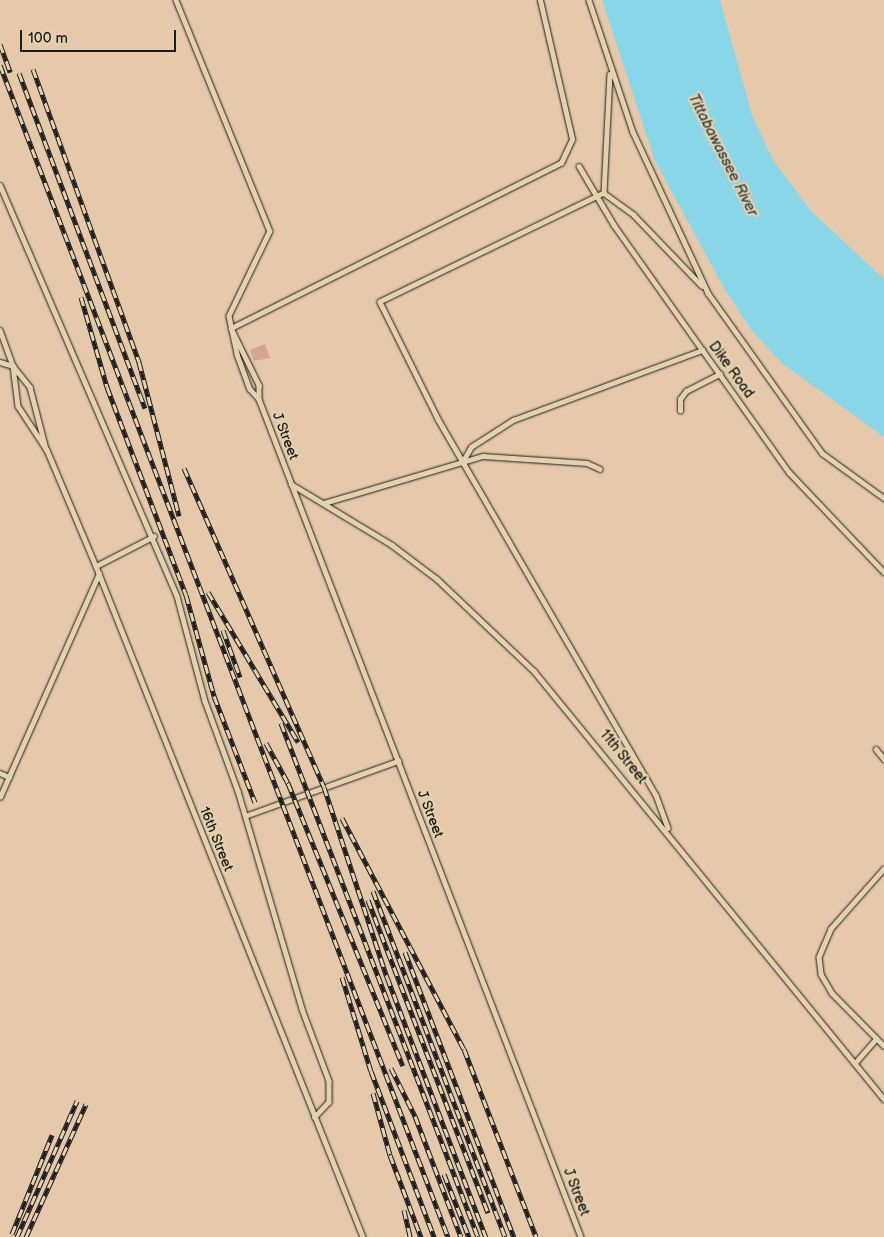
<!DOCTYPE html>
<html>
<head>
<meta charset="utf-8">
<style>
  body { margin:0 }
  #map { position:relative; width:884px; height:1237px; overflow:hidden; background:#e6c9aa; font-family:"Balsamiq Sans",sans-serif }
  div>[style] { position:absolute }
  .water>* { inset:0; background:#89d6e9 }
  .building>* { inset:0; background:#d6a693 }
  .roads { filter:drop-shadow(0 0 1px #1c1c1c) drop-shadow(0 0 1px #1c1c1c) }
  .service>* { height:4.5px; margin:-2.25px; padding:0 2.25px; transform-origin:2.25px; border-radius:2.25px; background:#e4d1af }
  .rail>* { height:5px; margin-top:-2.5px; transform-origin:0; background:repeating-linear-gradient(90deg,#e4d1af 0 9px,#1c1c1c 0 18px); box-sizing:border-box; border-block:1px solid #1c1c1c }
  span { translate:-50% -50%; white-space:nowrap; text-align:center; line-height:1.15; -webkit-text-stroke:4.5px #e4d1af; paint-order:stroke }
  .street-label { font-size:14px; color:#1c1c1c }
  .water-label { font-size:15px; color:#324145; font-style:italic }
  .scale { position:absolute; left:20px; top:30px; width:156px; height:22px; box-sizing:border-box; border:2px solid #1c1c1c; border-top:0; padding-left:6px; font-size:15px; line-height:18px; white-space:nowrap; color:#1c1c1c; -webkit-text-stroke:4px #e4d1af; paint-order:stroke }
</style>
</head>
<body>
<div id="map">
  <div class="water">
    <i style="clip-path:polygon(602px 0,720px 0,752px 115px,773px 160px,811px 211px,884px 279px,884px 437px,783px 364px,752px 331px,725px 290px,655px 161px)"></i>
  </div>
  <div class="building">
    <i style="clip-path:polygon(265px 344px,270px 358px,254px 361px,250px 350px)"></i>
  </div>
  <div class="roads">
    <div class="service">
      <i style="left:176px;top:0;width:249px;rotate:67.9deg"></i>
      <i style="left:270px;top:231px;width:94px;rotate:115.8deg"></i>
      <i style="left:229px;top:316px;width:39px;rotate:78deg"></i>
      <i style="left:237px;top:354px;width:37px;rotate:70deg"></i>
      <i style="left:250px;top:389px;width:13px;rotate:48deg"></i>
      <i style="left:589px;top:0;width:139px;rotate:71.6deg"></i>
      <i style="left:633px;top:132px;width:178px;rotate:65deg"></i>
      <i style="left:708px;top:293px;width:196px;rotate:54.5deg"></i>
      <i style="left:822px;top:453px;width:77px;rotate:36deg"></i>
      <i style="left:610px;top:74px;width:119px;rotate:92.9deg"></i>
      <i style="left:604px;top:193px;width:37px;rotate:36deg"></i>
      <i style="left:634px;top:215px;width:98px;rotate:46.2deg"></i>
      <i style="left:579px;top:166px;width:69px;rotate:59.3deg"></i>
      <i style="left:614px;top:225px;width:303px;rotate:54.7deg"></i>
      <i style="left:789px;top:472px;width:138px;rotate:46.5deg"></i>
      <i style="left:0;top:185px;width:447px;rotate:66.7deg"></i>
      <i style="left:177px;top:596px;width:109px;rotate:75.1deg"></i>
      <i style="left:205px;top:701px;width:96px;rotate:69.9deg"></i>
      <i style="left:238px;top:791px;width:227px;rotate:73.6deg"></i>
      <i style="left:302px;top:1009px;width:77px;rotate:69.4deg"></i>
      <i style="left:329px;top:1081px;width:21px;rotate:90deg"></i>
      <i style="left:329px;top:1102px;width:21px;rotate:133deg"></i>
      <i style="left:604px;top:193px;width:249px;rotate:154.1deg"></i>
      <i style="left:380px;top:302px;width:131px;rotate:63.6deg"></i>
      <i style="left:438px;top:419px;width:435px;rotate:59.9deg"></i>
      <i style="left:656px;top:795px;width:35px;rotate:70deg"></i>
      <i style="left:231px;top:328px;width:64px;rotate:63.8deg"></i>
      <i style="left:259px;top:385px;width:14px;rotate:90deg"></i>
      <i style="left:259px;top:399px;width:898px;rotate:68.98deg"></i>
      <i style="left:231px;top:328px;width:369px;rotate:-26.6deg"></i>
      <i style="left:561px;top:163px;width:26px;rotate:-65deg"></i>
      <i style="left:572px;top:139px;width:143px;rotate:-103deg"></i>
      <i style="left:0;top:330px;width:38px;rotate:70deg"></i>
      <i style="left:13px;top:366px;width:40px;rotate:82.9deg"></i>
      <i style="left:18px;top:406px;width:53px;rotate:56.6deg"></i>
      <i style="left:47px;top:450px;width:126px;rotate:67.1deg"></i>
      <i style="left:96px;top:566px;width:722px;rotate:68.3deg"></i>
      <i style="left:0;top:362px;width:14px;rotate:17deg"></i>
      <i style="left:13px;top:366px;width:27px;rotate:51deg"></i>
      <i style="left:30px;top:387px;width:64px;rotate:75.5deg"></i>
      <i style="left:680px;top:411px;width:12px;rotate:-90deg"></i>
      <i style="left:680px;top:399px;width:10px;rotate:-53deg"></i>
      <i style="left:686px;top:391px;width:38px;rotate:-27deg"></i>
      <i style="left:463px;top:461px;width:16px;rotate:-60deg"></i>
      <i style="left:471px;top:447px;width:50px;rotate:-32.7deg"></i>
      <i style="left:513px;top:420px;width:202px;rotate:-20.3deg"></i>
      <i style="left:291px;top:484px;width:118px;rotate:31.1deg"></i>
      <i style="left:392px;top:545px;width:56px;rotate:37.1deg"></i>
      <i style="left:437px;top:579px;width:134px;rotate:43.5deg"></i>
      <i style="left:534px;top:671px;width:553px;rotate:50.73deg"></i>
      <i style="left:324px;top:503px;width:166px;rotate:-16.5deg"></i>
      <i style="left:483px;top:456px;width:104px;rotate:3.9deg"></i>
      <i style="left:587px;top:463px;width:14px;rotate:25deg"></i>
      <i style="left:96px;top:566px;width:65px;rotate:-27.3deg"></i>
      <i style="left:876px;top:749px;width:13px;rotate:51deg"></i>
      <i style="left:0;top:773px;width:10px;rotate:24deg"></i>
      <i style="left:0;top:797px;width:244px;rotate:-66.1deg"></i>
      <i style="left:245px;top:816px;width:163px;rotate:-19.8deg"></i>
      <i style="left:884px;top:869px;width:80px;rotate:131.5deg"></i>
      <i style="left:831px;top:929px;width:30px;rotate:113deg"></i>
      <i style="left:819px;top:957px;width:17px;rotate:83deg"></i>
      <i style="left:821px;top:974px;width:22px;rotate:60deg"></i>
      <i style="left:832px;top:993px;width:74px;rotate:45.5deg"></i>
      <i style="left:855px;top:1063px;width:32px;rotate:-49deg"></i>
    </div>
  </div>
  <div class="rail">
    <i style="left:0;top:44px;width:30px;rotate:70deg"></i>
    <i style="left:0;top:65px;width:1255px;rotate:69.08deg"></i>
    <i style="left:33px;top:69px;width:312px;rotate:70.1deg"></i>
    <i style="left:139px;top:362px;width:159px;rotate:75.4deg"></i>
    <i style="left:19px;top:73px;width:358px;rotate:69.4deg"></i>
    <i style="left:81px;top:297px;width:94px;rotate:73.9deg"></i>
    <i style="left:107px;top:387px;width:222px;rotate:69.2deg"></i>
    <i style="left:186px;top:595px;width:105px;rotate:74.5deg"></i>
    <i style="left:214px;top:696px;width:114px;rotate:68.9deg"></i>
    <i style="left:184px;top:468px;width:348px;rotate:66.3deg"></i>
    <i style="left:324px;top:787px;width:200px;rotate:71.7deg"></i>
    <i style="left:387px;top:977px;width:278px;rotate:69.2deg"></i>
    <i style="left:208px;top:592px;width:175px;rotate:59deg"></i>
    <i style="left:223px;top:630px;width:50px;rotate:70.1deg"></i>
    <i style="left:281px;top:723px;width:550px;rotate:69.03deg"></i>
    <i style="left:266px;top:743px;width:46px;rotate:61.2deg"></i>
    <i style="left:288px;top:783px;width:305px;rotate:67.9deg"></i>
    <i style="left:342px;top:818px;width:261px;rotate:62.2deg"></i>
    <i style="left:464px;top:1049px;width:201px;rotate:69deg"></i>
    <i style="left:373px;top:891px;width:370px;rotate:69.1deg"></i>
    <i style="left:368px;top:900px;width:335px;rotate:69deg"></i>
    <i style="left:405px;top:952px;width:305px;rotate:69.1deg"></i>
    <i style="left:342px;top:977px;width:98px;rotate:72.9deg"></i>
    <i style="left:371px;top:1071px;width:178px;rotate:69.2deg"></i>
    <i style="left:391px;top:1068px;width:54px;rotate:63.4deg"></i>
    <i style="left:415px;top:1116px;width:129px;rotate:69.2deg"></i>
    <i style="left:373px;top:1093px;width:64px;rotate:74.7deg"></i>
    <i style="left:390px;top:1155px;width:88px;rotate:69.3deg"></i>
    <i style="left:444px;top:1174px;width:68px;rotate:68.4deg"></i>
    <i style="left:404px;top:1210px;width:28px;rotate:77deg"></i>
    <i style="left:12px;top:1234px;width:107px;rotate:-68deg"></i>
    <i style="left:17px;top:1237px;width:149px;rotate:-66.2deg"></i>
    <i style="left:26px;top:1237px;width:146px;rotate:-65.7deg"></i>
  </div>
  <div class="street-label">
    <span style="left:731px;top:370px;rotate:54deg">Dike Road</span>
    <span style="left:285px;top:436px;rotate:69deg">J Street</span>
    <span style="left:623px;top:757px;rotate:51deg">11th Street</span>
    <span style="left:430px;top:814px;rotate:69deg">J Street</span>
    <span style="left:216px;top:839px;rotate:68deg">16th Street</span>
    <span style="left:576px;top:1192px;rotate:69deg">J Street</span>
  </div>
  <div class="water-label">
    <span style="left:723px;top:155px;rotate:63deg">Tittabawassee River</span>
  </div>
  <div class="scale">100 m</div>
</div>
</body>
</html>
